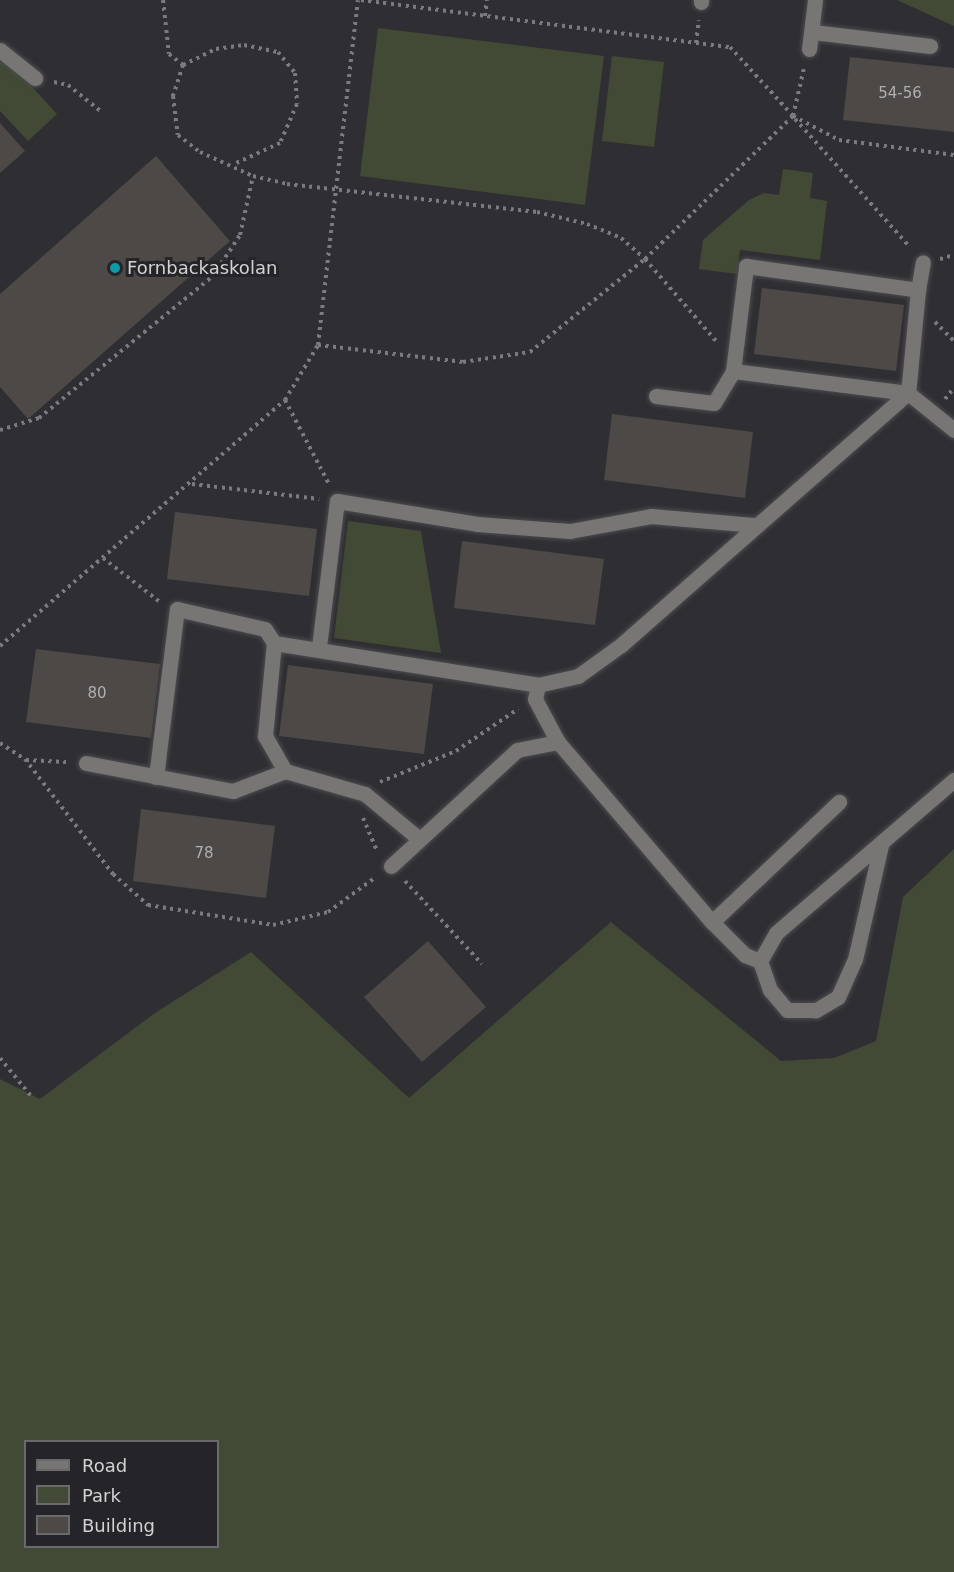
<!DOCTYPE html>
<html>
<head>
<meta charset="utf-8">
<style>
  body { margin:0 }
  #map { position:relative; width:954px; height:1572px; overflow:hidden; background:#2f2f33; font-family:"DejaVu Sans",sans-serif }
  div>[style] { position:absolute }
  .green>* { inset:0; background:#424934 }
  .building>* { inset:0; background:#4c4946 }
  .path>* { height:4px; margin-top:-2px; transform-origin:0; background:repeating-linear-gradient(90deg,#7b7a7e 0 3px,transparent 0 7.5px) }
  .roads { filter:drop-shadow(0 0 2px #4c4c50) drop-shadow(0 0 2px #4c4c50) }
  .minor>* { height:15px; margin:-7.5px; padding:0 7.5px; transform-origin:7.5px; border-radius:7.5px; background:#777674 }
  .dots>* { width:16px; height:16px; translate:-50% -50%; box-sizing:border-box; border:3px solid #252529; border-radius:50% }
  span { translate:-50% -50%; white-space:nowrap; text-align:center; line-height:1.15; -webkit-text-stroke:6px #252529; paint-order:stroke }
  .number-label { font-size:15px; color:#b0afb0 }
  .number-label span { -webkit-text-stroke-width:0 }
  .poi-label { font-size:18px; color:#d2d1d4 }
  .left { translate:0 -50%; text-align:left }
  .legend { position:absolute; left:24px; top:1440px; width:195px; height:108px; box-sizing:border-box; background:#252529; border:2px solid #6a6a6d; margin:0; padding:8px 10px; list-style:none; font-size:18px; color:#d2d1d4 }
  .legend li { display:flex; align-items:center; gap:12px; height:30px }
  .legend b { width:30px; border:2px solid #6a6a6d }
</style>
</head>
<body>
<div id="map">
  <div class="green">
    <i style="clip-path:polygon(897px 0,954px 0,954px 26px)"></i>
    <i style="clip-path:polygon(378px 28px,604px 56px,585px 205px,360px 176px)"></i>
    <i style="clip-path:polygon(0 52px,57px 114px,28px 141px,0 111px)"></i>
    <i style="clip-path:polygon(612px 56px,664px 62px,654px 147px,602px 141px)"></i>
    <i style="clip-path:polygon(783px 169px,813px 173px,810px 198px,827px 201px,820px 260px,740px 250px,737px 274px,699px 269px,703px 240px,749px 200px,764px 193px,779px 195px)"></i>
    <i style="clip-path:polygon(348px 521px,421px 531px,441px 653px,334px 638px)"></i>
    <i style="clip-path:polygon(evenodd,954px 849px,954px 1572px,0 1572px,0 1079px,40px 1099px,155px 1013px,251px 952px,409px 1098px,611px 922px,781px 1061px,834px 1058px,876px 1041px,903px 897px,954px 849px,26px 1442px,218px 1442px,218px 1546px,26px 1546px,26px 1442px)"></i>
  </div>
  <div class="building">
    <i style="clip-path:polygon(850px 57px,954px 68px,954px 132px,843px 120px)"></i>
    <i style="clip-path:polygon(0 123px,25px 151px,0 173px)"></i>
    <i style="clip-path:polygon(156px 156px,230px 241px,28px 419px,0 387px,0 294px)"></i>
    <i style="clip-path:polygon(762px 288px,904px 305px,896px 371px,754px 354px)"></i>
    <i style="clip-path:polygon(612px 414px,753px 432px,745px 498px,604px 480px)"></i>
    <i style="clip-path:polygon(175px 512px,317px 529px,309px 596px,167px 579px)"></i>
    <i style="clip-path:polygon(462px 541px,604px 559px,595px 625px,454px 608px)"></i>
    <i style="clip-path:polygon(36px 649px,160px 664px,151px 738px,26px 722px)"></i>
    <i style="clip-path:polygon(288px 665px,433px 684px,424px 754px,279px 736px)"></i>
    <i style="clip-path:polygon(141px 809px,275px 826px,266px 898px,133px 881px)"></i>
    <i style="clip-path:polygon(428px 941px,486px 1007px,422px 1062px,364px 997px)"></i>
  </div>
  <div class="path">
    <i style="left:163px;top:0;width:54px;rotate:83.7deg"></i>
    <i style="left:169px;top:54px;width:18px;rotate:38deg"></i>
    <i style="left:183px;top:65px;width:33px;rotate:108deg"></i>
    <i style="left:173px;top:96px;width:39px;rotate:83deg"></i>
    <i style="left:178px;top:135px;width:28px;rotate:38deg"></i>
    <i style="left:200px;top:152px;width:58px;rotate:24.4deg"></i>
    <i style="left:253px;top:176px;width:35px;rotate:13deg"></i>
    <i style="left:287px;top:184px;width:252px;rotate:6.4deg"></i>
    <i style="left:537px;top:212px;width:51px;rotate:13.5deg"></i>
    <i style="left:587px;top:224px;width:37px;rotate:22deg"></i>
    <i style="left:621px;top:238px;width:32px;rotate:41deg"></i>
    <i style="left:645px;top:259px;width:108px;rotate:49.1deg"></i>
    <i style="left:361px;top:0;width:372px;rotate:7.3deg"></i>
    <i style="left:730px;top:47px;width:93px;rotate:47.6deg"></i>
    <i style="left:793px;top:116px;width:52px;rotate:27.6deg"></i>
    <i style="left:839px;top:140px;width:116px;rotate:7.4deg"></i>
    <i style="left:485px;top:16px;width:16px;rotate:-83deg"></i>
    <i style="left:696px;top:43px;width:23px;rotate:-83deg"></i>
    <i style="left:183px;top:65px;width:37px;rotate:-26deg"></i>
    <i style="left:216px;top:49px;width:28px;rotate:-8deg"></i>
    <i style="left:244px;top:45px;width:35px;rotate:12deg"></i>
    <i style="left:278px;top:52px;width:27px;rotate:51deg"></i>
    <i style="left:295px;top:73px;width:31px;rotate:86deg"></i>
    <i style="left:297px;top:104px;width:43px;rotate:113.6deg"></i>
    <i style="left:280px;top:143px;width:51px;rotate:155.5deg"></i>
    <i style="left:54px;top:82px;width:14px;rotate:12deg"></i>
    <i style="left:68px;top:85px;width:45px;rotate:38.7deg"></i>
    <i style="left:795px;top:119px;width:172px;rotate:48.1deg"></i>
    <i style="left:940px;top:259px;width:15px;rotate:-16deg"></i>
    <i style="left:935px;top:322px;width:27px;rotate:45deg"></i>
    <i style="left:318px;top:345px;width:146px;rotate:6.7deg"></i>
    <i style="left:463px;top:362px;width:68px;rotate:-8.5deg"></i>
    <i style="left:530px;top:352px;width:148px;rotate:-39deg"></i>
    <i style="left:645px;top:259px;width:206px;rotate:-44deg"></i>
    <i style="left:793px;top:116px;width:49px;rotate:-77.1deg"></i>
    <i style="left:945px;top:399px;width:14px;rotate:-51deg"></i>
    <i style="left:285px;top:400px;width:95px;rotate:62.4deg"></i>
    <i style="left:0;top:430px;width:41px;rotate:-17.1deg"></i>
    <i style="left:39px;top:418px;width:225px;rotate:-39.2deg"></i>
    <i style="left:213px;top:276px;width:49px;rotate:-56.6deg"></i>
    <i style="left:240px;top:235px;width:60px;rotate:-77.6deg"></i>
    <i style="left:192px;top:484px;width:128px;rotate:6.7deg"></i>
    <i style="left:103px;top:558px;width:72px;rotate:37.7deg"></i>
    <i style="left:0;top:646px;width:376px;rotate:-40.8deg"></i>
    <i style="left:285px;top:400px;width:64px;rotate:-59deg"></i>
    <i style="left:318px;top:345px;width:347px;rotate:-83.4deg"></i>
    <i style="left:0;top:743px;width:30px;rotate:33deg"></i>
    <i style="left:25px;top:759px;width:145px;rotate:52.6deg"></i>
    <i style="left:113px;top:874px;width:47px;rotate:41.5deg"></i>
    <i style="left:148px;top:905px;width:127px;rotate:9.1deg"></i>
    <i style="left:273px;top:925px;width:57px;rotate:-13.3deg"></i>
    <i style="left:328px;top:912px;width:59px;rotate:-36.1deg"></i>
    <i style="left:26px;top:760px;width:40px;rotate:2.9deg"></i>
    <i style="left:380px;top:782px;width:82px;rotate:-22.2deg"></i>
    <i style="left:456px;top:751px;width:75px;rotate:-34.1deg"></i>
    <i style="left:363px;top:818px;width:36px;rotate:67deg"></i>
    <i style="left:405px;top:881px;width:113px;rotate:47.1deg"></i>
    <i style="left:0;top:1058px;width:49px;rotate:50.8deg"></i>
  </div>
  <div class="roads">
    <div class="minor">
      <i style="left:701px;top:2px;width:2px;rotate:-90deg"></i>
      <i style="left:813px;top:32px;width:118px;rotate:6.8deg"></i>
      <i style="left:809px;top:49px;width:49px;rotate:-83deg"></i>
      <i style="left:0;top:50px;width:45px;rotate:38.7deg"></i>
      <i style="left:918px;top:290px;width:103px;rotate:95.5deg"></i>
      <i style="left:908px;top:393px;width:176px;rotate:-172.8deg"></i>
      <i style="left:733px;top:371px;width:106px;rotate:-82.9deg"></i>
      <i style="left:746px;top:266px;width:174px;rotate:7.9deg"></i>
      <i style="left:918px;top:290px;width:28px;rotate:-80deg"></i>
      <i style="left:656px;top:396px;width:58px;rotate:6.9deg"></i>
      <i style="left:714px;top:403px;width:37px;rotate:-59deg"></i>
      <i style="left:319px;top:647px;width:147px;rotate:-83deg"></i>
      <i style="left:337px;top:501px;width:142px;rotate:9.3deg"></i>
      <i style="left:477px;top:524px;width:93px;rotate:4.3deg"></i>
      <i style="left:570px;top:531px;width:82px;rotate:-10.5deg"></i>
      <i style="left:651px;top:516px;width:102px;rotate:5deg"></i>
      <i style="left:538px;top:685px;width:14px;rotate:102deg"></i>
      <i style="left:535px;top:699px;width:49px;rotate:61.9deg"></i>
      <i style="left:86px;top:763px;width:150px;rotate:10.8deg"></i>
      <i style="left:233px;top:791px;width:56px;rotate:-21deg"></i>
      <i style="left:285px;top:771px;width:83px;rotate:16deg"></i>
      <i style="left:365px;top:794px;width:69px;rotate:39.7deg"></i>
      <i style="left:285px;top:771px;width:40px;rotate:-119.7deg"></i>
      <i style="left:265px;top:736px;width:93px;rotate:-84.5deg"></i>
      <i style="left:274px;top:643px;width:267px;rotate:9deg"></i>
      <i style="left:538px;top:685px;width:41px;rotate:-12.7deg"></i>
      <i style="left:578px;top:676px;width:53px;rotate:-35.8deg"></i>
      <i style="left:621px;top:645px;width:382px;rotate:-41.3deg"></i>
      <i style="left:908px;top:393px;width:59px;rotate:38.8deg"></i>
      <i style="left:156px;top:777px;width:169px;rotate:-82.9deg"></i>
      <i style="left:177px;top:609px;width:90px;rotate:12.8deg"></i>
      <i style="left:265px;top:629px;width:17px;rotate:57deg"></i>
      <i style="left:881px;top:845px;width:117px;rotate:102.8deg"></i>
      <i style="left:855px;top:959px;width:42px;rotate:114.1deg"></i>
      <i style="left:838px;top:997px;width:26px;rotate:149deg"></i>
      <i style="left:816px;top:1010px;width:29px;rotate:180deg"></i>
      <i style="left:787px;top:1010px;width:26px;rotate:-130deg"></i>
      <i style="left:770px;top:990px;width:31px;rotate:-109deg"></i>
      <i style="left:760px;top:961px;width:32px;rotate:-60deg"></i>
      <i style="left:776px;top:933px;width:235px;rotate:-40.7deg"></i>
      <i style="left:391px;top:866px;width:171px;rotate:-42.6deg"></i>
      <i style="left:517px;top:750px;width:42px;rotate:-11deg"></i>
      <i style="left:558px;top:742px;width:237px;rotate:49.5deg"></i>
      <i style="left:712px;top:922px;width:47px;rotate:45deg"></i>
      <i style="left:745px;top:955px;width:16px;rotate:22deg"></i>
      <i style="left:712px;top:922px;width:175px;rotate:-43.4deg"></i>
    </div>
  </div>
  <div class="dots">
    <i style="left:115px;top:268px;background:#0f9aa8"></i>
  </div>
  <div class="number-label">
    <span style="left:900px;top:94px">54-56</span>
    <span style="left:97px;top:694px">80</span>
    <span style="left:204px;top:854px">78</span>
  </div>
  <div class="poi-label">
    <span class="left" style="left:127px;top:268px">Fornbackaskolan</span>
  </div>
  <ul class="legend">
  <li><b style="height:8px;background:#777674"></b>Road</li>
  <li><b style="height:16px;background:#424934"></b>Park</li>
  <li><b style="height:16px;background:#4c4946"></b>Building</li>
  </ul>
</div>
</body>
</html>
